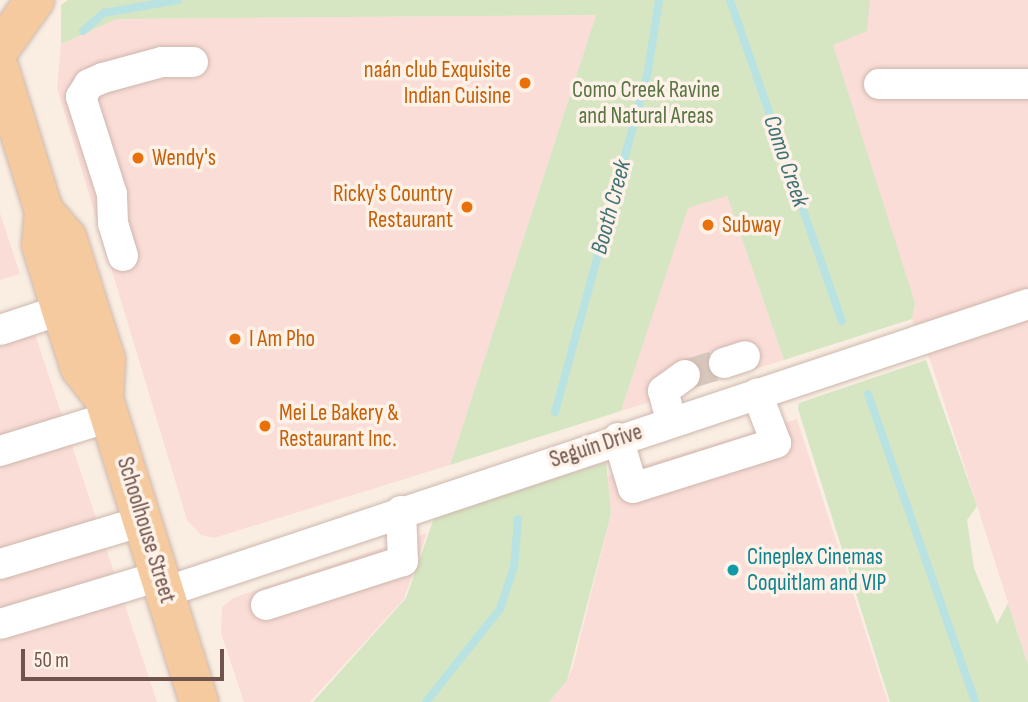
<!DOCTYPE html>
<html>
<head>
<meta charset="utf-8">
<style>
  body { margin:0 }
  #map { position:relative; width:1028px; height:702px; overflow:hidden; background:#faeee3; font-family:"Sofia Sans Condensed",sans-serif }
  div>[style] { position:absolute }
  .commercial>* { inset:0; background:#faddd7 }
  .green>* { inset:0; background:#d6e6c2 }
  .stream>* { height:8px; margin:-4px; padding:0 4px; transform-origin:4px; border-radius:4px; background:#b9e2e2 }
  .minor-tunnel>* { height:30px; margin-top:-15px; transform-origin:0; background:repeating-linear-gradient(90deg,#d8c7bd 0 30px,transparent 0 45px) }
  .roads { filter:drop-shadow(0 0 2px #cdb7ad) drop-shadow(0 0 2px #cdb7ad) }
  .minor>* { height:30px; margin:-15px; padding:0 15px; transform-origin:15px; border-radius:15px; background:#fff }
  .major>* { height:38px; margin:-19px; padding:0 19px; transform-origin:19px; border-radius:19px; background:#f5ca9f }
  .dots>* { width:19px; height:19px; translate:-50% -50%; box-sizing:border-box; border:4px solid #fef2e8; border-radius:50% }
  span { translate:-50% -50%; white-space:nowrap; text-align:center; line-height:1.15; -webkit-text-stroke:7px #fef2e8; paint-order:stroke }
  .food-label { font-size:23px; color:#c56008 }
  .right { translate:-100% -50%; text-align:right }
  .left { translate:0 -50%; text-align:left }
  .park-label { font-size:23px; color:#597543 }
  .street-label { font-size:23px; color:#70534b }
  .culture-label { font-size:23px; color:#0d838f }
  .water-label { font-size:24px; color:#407375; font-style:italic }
  .scale { position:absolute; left:21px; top:649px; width:203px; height:32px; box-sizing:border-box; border:4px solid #70534b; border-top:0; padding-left:9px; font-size:21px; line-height:24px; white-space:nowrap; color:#70534b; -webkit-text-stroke:5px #fef2e8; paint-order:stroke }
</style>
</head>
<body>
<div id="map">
  <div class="commercial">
    <i style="clip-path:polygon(809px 0,1028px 0,1028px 665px,932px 365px,912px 319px)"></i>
    <i style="clip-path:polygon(596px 15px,450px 465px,214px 538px,201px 535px,187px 520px,57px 88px,61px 44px,117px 19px)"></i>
    <i style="clip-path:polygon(727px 196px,784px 360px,621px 411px,687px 208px)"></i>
    <i style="clip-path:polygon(0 213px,20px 274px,0 280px)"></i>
    <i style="clip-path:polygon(28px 313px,157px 702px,0 702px,0 322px)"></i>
    <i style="clip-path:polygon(797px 419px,888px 702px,549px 702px,567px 681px,573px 666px,611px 514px,604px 477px)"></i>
    <i style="clip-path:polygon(427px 533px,404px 599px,310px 702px,244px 702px,221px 633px,222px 607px,233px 598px)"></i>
  </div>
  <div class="green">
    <i style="clip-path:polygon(68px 0,870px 0,867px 31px,833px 45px,915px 303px,912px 319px,784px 360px,727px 196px,688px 208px,621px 411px,450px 465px,596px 15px,117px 19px,61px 44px,61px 5px)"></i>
    <i style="clip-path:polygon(926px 360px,977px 506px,967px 520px,974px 568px,997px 624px,1008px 603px,1028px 665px,1028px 702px,890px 702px,798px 409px,799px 403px)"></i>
    <i style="clip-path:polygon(606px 462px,611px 514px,567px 681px,549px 702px,313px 702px,406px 598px,434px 518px)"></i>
  </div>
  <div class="stream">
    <i style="left:730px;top:0;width:340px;rotate:70.8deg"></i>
    <i style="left:83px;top:31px;width:28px;rotate:-41deg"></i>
    <i style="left:104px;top:13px;width:75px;rotate:-10deg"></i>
    <i style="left:868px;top:394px;width:326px;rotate:70.8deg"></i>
    <i style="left:555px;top:412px;width:353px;rotate:-74.7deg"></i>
    <i style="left:648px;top:71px;width:72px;rotate:-81.2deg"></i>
    <i style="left:426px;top:702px;width:119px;rotate:-51.5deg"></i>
    <i style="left:500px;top:609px;width:44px;rotate:-71.6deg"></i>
    <i style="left:514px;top:567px;width:48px;rotate:-85.2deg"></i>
  </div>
  <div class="minor-tunnel">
    <i style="left:685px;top:375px;width:41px;rotate:-17.1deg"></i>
  </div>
  <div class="roads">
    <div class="minor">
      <i style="left:879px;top:84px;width:149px"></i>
      <i style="left:123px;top:256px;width:34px;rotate:-107deg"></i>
      <i style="left:113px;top:224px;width:30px;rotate:-92deg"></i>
      <i style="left:112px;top:194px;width:102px;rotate:-107.7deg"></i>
      <i style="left:81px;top:97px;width:15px;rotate:-58deg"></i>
      <i style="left:89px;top:84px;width:15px;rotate:-23deg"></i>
      <i style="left:103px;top:78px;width:61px;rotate:-15.2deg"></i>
      <i style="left:162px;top:62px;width:31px"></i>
      <i style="left:0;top:330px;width:64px;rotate:-18.2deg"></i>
      <i style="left:724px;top:363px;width:22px;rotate:-18deg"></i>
      <i style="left:671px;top:420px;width:30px;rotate:-105deg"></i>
      <i style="left:663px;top:391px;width:27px;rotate:-36deg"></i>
      <i style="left:618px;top:438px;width:52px;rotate:73.3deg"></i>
      <i style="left:633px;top:488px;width:150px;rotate:-17.5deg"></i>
      <i style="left:776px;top:443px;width:53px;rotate:-110.8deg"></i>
      <i style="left:0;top:451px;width:115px;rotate:-17.2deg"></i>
      <i style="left:0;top:564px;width:149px;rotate:-16.7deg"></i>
      <i style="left:165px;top:592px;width:910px;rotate:-18.45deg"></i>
      <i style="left:266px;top:605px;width:144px;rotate:-17.8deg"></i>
      <i style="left:403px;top:561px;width:50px;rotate:-92.3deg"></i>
      <i style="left:0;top:624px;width:167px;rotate:-16.7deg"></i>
    </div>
    <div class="major">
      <i style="left:0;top:49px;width:60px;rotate:-54.5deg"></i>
      <i style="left:0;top:70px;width:148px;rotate:72.7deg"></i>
      <i style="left:44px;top:211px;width:34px;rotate:95deg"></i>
      <i style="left:41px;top:245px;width:68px;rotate:72.9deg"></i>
      <i style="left:61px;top:310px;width:61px;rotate:71.9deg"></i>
      <i style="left:80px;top:368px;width:39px;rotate:52deg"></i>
      <i style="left:44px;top:211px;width:35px;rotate:49deg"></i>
      <i style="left:67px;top:237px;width:100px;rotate:72.5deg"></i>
      <i style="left:97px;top:332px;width:28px;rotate:72deg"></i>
      <i style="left:106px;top:359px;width:40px;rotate:92.9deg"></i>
      <i style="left:104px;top:399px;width:318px;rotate:72.6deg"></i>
    </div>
  </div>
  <div class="dots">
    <i style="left:525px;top:83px;background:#e8710a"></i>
    <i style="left:138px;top:158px;background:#e8710a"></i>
    <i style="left:467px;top:207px;background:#e8710a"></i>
    <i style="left:708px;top:225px;background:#e8710a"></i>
    <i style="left:235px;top:339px;background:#e8710a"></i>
    <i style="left:265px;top:426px;background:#e8710a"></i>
    <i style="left:733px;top:570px;background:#0f9aa8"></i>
  </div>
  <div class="food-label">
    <span class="right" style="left:511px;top:83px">naán club Exquisite<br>Indian Cuisine</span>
    <span class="left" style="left:152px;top:158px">Wendy's</span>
    <span class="right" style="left:453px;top:207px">Ricky's Country<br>Restaurant</span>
    <span class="left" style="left:722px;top:225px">Subway</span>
    <span class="left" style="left:249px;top:339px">I Am Pho</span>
    <span class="left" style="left:279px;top:426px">Mei Le Bakery &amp;<br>Restaurant Inc.</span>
  </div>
  <div class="park-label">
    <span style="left:646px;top:103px">Como Creek Ravine<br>and Natural Areas</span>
  </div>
  <div class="street-label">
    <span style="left:596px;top:446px;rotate:-18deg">Seguin Drive</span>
    <span style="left:146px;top:530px;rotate:73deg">Schoolhouse Street</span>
  </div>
  <div class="culture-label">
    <span class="left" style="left:747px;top:570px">Cineplex Cinemas<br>Coquitlam and VIP</span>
  </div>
  <div class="water-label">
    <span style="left:786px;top:161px;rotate:71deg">Como Creek</span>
    <span style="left:611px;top:207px;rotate:-75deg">Booth Creek</span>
  </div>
  <div class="scale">50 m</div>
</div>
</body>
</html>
